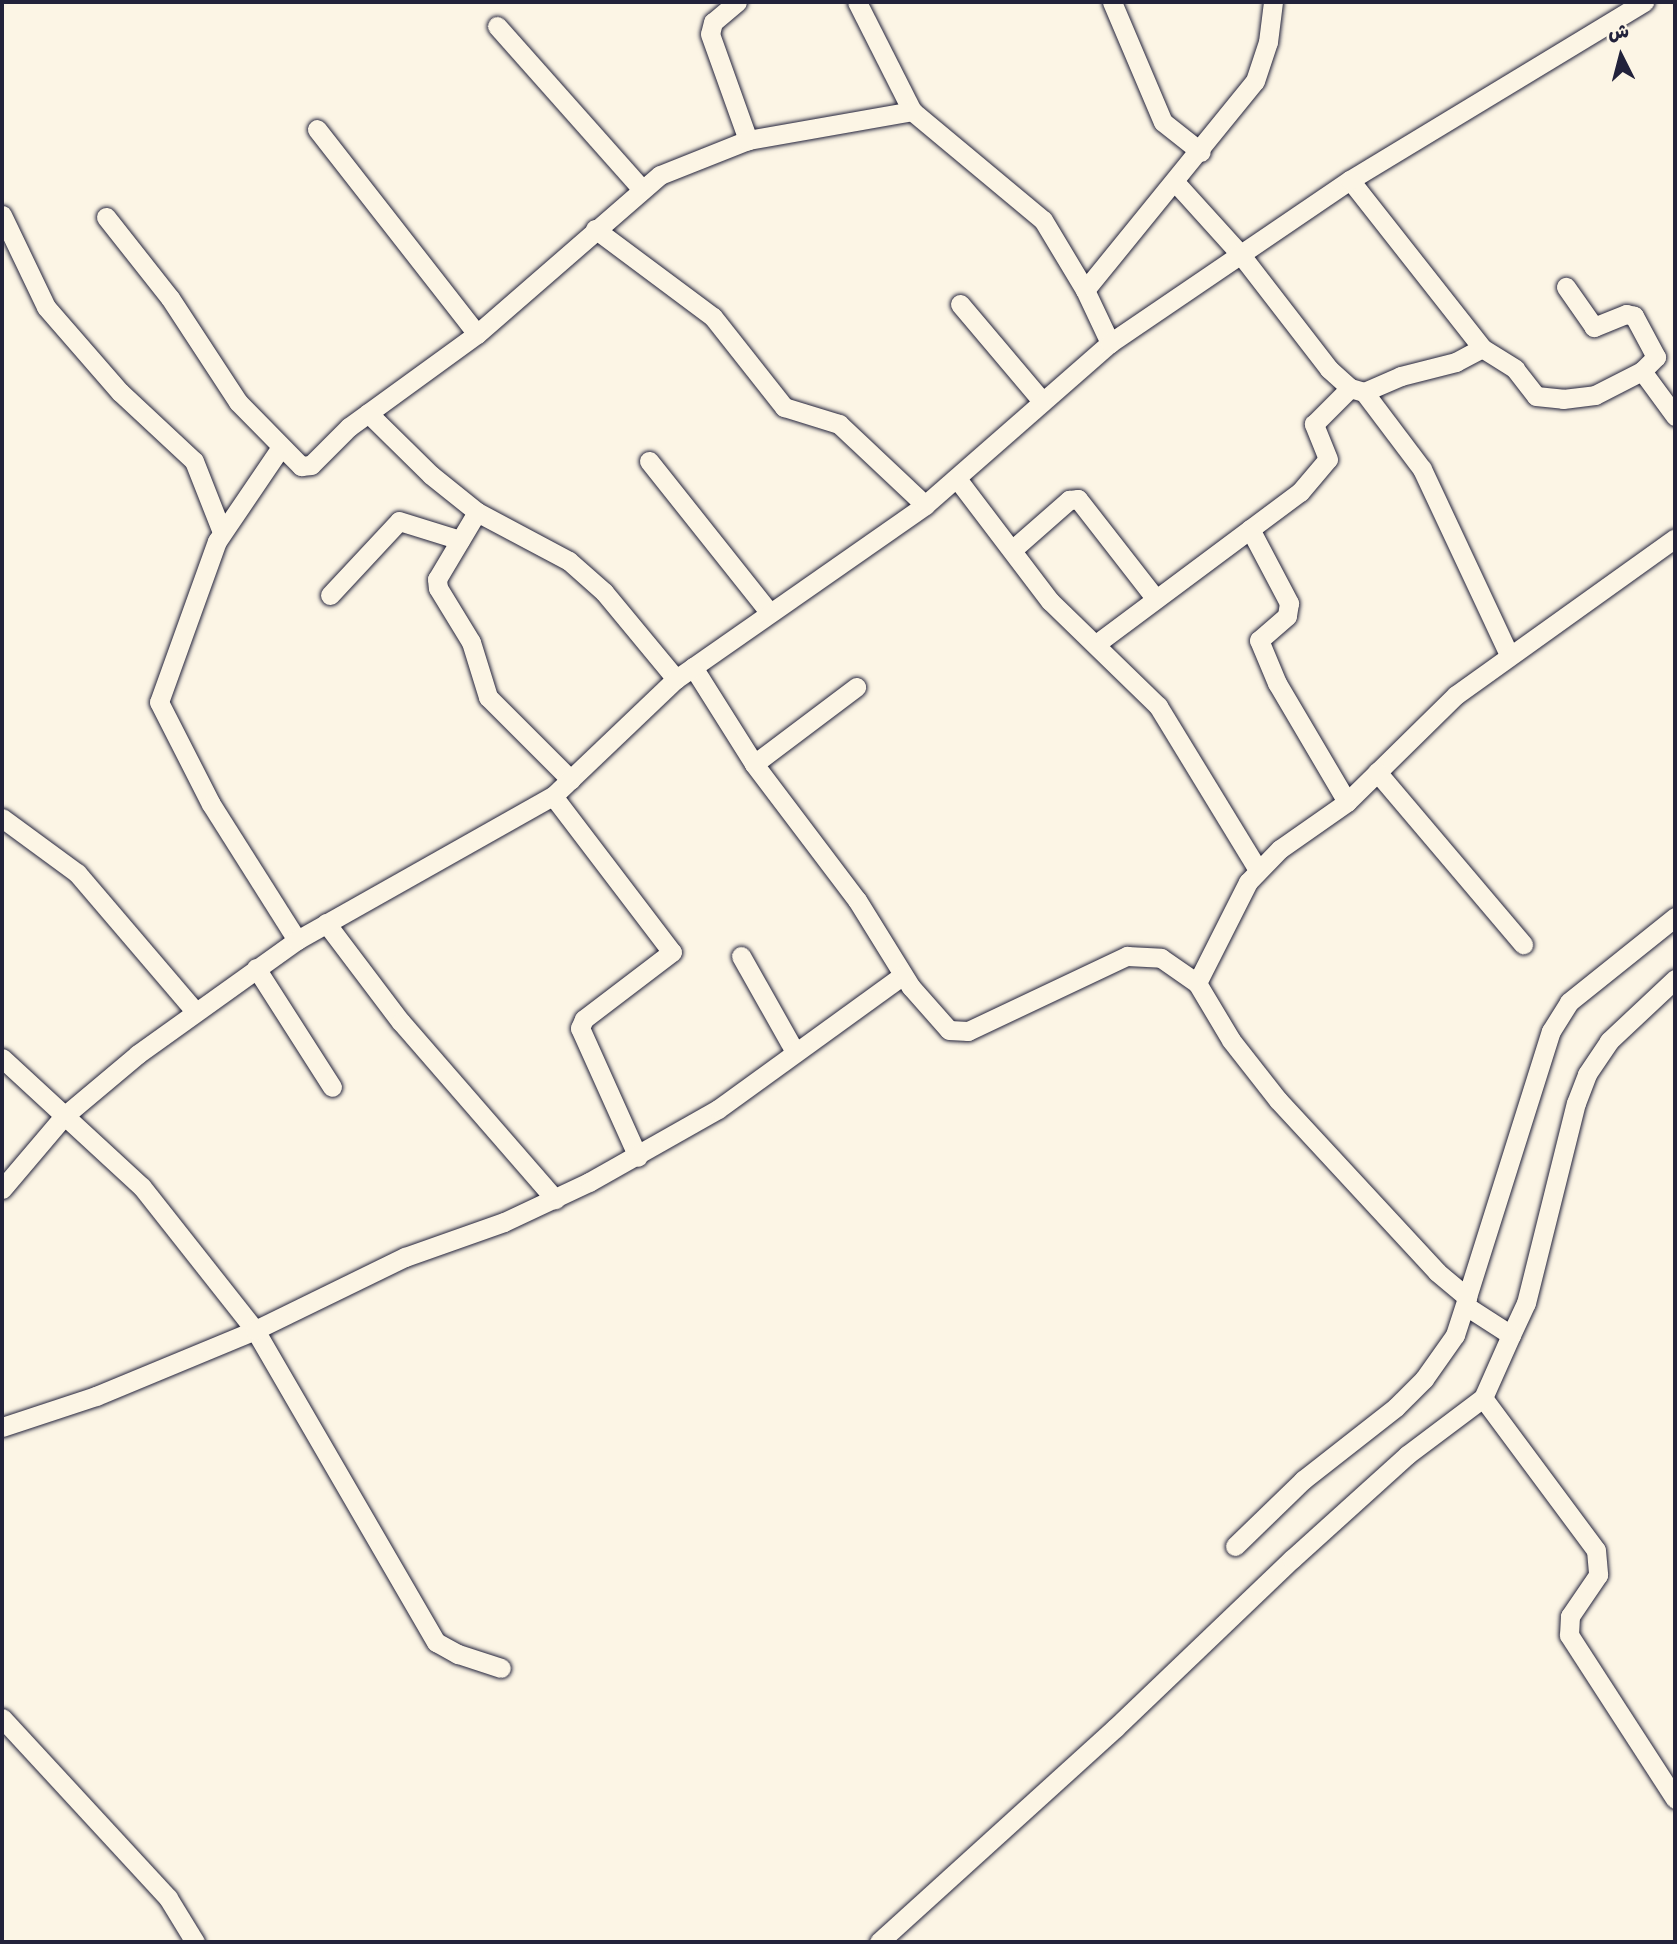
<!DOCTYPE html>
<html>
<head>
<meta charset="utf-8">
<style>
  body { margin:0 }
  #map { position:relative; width:1677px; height:1944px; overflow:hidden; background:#fcf5e5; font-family:Dekko,"Playpen Sans Arabic",sans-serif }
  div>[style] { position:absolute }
  .roads { filter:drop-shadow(0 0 2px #22223b) drop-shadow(0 0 2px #22223b) }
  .minor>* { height:19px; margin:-9.5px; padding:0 9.5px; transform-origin:9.5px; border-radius:9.5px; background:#fcf5e5 }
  span { translate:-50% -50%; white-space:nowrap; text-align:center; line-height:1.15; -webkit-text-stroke:6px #fcf5e5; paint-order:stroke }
  .frame { position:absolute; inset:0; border:4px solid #22223b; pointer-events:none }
  .north { position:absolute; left:1586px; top:21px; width:70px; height:70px; -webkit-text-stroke:5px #fcf5e5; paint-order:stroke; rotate:354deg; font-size:19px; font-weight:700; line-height:28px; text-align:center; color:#22223b }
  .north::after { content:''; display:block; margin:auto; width:24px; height:32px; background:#22223b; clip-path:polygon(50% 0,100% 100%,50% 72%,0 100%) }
</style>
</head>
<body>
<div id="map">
  <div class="roads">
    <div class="minor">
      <i style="left:737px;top:2px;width:31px;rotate:140deg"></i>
      <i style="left:713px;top:22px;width:12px;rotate:104deg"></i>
      <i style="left:710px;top:34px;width:113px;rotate:70.3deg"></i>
      <i style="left:857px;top:2px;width:122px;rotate:63.2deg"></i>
      <i style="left:912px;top:111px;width:170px;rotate:39.8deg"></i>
      <i style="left:1043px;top:220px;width:82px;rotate:59deg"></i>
      <i style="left:1085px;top:290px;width:269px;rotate:-50.9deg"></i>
      <i style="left:1255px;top:81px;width:41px;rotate:-71.6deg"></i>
      <i style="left:1268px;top:42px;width:40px;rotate:-82.9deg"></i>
      <i style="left:1112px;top:2px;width:130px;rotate:67deg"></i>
      <i style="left:1163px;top:122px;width:48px;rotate:38.3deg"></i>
      <i style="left:497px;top:26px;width:215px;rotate:48.4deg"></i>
      <i style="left:1350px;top:180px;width:214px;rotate:51.8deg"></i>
      <i style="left:1482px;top:348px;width:30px;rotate:152deg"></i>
      <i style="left:1456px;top:362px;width:57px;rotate:165.7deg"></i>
      <i style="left:1401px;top:376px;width:40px;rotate:156.6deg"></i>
      <i style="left:1175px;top:182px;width:98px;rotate:47.9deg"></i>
      <i style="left:1241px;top:255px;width:144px;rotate:52.3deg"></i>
      <i style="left:1329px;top:369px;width:28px;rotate:42deg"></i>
      <i style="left:1350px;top:388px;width:15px;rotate:16deg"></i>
      <i style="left:1364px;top:392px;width:96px;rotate:53deg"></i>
      <i style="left:1422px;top:469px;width:205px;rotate:64.9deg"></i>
      <i style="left:2px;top:215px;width:102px;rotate:64.4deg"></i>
      <i style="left:46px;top:307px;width:113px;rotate:49deg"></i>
      <i style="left:120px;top:392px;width:101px;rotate:43deg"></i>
      <i style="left:194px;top:461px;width:76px;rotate:68.5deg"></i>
      <i style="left:106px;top:217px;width:103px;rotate:51.7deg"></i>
      <i style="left:170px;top:298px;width:124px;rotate:56.8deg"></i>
      <i style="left:238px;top:402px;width:90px;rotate:45.5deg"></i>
      <i style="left:301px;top:466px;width:10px;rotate:-6deg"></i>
      <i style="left:311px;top:465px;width:54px;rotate:-45deg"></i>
      <i style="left:349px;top:427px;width:158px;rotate:-36deg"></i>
      <i style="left:477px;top:334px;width:260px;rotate:-128deg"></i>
      <i style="left:595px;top:229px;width:147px;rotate:36.7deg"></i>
      <i style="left:713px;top:317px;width:115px;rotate:51.7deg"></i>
      <i style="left:784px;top:407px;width:58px;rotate:17.2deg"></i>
      <i style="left:839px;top:424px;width:118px;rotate:43.3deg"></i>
      <i style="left:1085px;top:290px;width:59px;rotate:64.7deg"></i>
      <i style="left:960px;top:304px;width:127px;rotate:49.8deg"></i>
      <i style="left:477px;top:334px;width:242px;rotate:-41deg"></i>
      <i style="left:660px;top:175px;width:95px;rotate:-21.7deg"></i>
      <i style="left:748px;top:140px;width:167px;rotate:-10deg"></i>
      <i style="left:1482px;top:348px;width:39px;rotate:32deg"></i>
      <i style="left:1515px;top:369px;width:34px;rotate:52deg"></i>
      <i style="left:1536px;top:396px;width:27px;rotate:6deg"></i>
      <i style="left:1563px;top:399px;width:32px;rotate:-7deg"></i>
      <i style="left:1595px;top:395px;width:53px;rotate:-27.1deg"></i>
      <i style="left:1642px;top:371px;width:20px;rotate:-45deg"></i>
      <i style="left:1656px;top:357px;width:47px;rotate:-118.2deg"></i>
      <i style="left:1634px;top:316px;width:8px;rotate:-166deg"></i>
      <i style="left:1626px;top:314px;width:35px;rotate:158deg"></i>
      <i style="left:1594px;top:327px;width:49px;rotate:-125deg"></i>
      <i style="left:1642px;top:371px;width:56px;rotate:53.7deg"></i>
      <i style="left:368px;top:413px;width:88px;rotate:44.5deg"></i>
      <i style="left:431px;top:475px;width:59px;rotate:38.8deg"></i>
      <i style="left:477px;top:512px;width:104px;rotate:28deg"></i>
      <i style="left:569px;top:561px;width:47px;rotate:41.5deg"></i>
      <i style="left:604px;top:592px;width:113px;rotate:50.4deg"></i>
      <i style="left:281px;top:447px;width:114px;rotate:124.2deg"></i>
      <i style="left:217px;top:541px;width:171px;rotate:109.8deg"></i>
      <i style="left:159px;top:702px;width:114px;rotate:63deg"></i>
      <i style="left:211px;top:804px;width:161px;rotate:57.7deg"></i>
      <i style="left:649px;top:461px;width:194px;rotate:51.5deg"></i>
      <i style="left:958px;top:480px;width:152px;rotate:52.8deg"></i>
      <i style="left:1050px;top:601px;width:151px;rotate:44.2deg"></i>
      <i style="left:1158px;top:706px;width:192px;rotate:58.6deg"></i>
      <i style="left:477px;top:512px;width:78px;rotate:120.8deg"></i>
      <i style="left:437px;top:579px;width:9px;rotate:84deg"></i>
      <i style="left:438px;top:588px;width:63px;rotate:58.6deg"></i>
      <i style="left:471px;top:642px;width:58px;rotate:72.8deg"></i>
      <i style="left:488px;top:697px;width:117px;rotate:45deg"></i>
      <i style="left:1250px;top:529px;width:84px;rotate:62.2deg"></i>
      <i style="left:1289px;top:603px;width:13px;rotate:99deg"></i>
      <i style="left:1287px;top:616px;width:37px;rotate:139deg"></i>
      <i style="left:1259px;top:640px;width:47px;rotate:67.3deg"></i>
      <i style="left:1277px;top:683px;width:138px;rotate:59.5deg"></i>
      <i style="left:1347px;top:802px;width:153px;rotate:-44.5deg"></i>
      <i style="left:1456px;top:695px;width:269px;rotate:-35.6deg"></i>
      <i style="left:1012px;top:550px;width:76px;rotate:-41.3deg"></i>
      <i style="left:1069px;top:500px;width:9px;rotate:-6deg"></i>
      <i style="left:1078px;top:499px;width:125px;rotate:52.1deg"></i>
      <i style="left:330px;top:595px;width:101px;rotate:-47deg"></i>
      <i style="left:399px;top:521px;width:64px;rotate:17.3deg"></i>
      <i style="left:1096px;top:644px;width:254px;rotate:-36.7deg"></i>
      <i style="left:1300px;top:492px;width:43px;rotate:-49.7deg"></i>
      <i style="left:1328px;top:459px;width:38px;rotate:-112deg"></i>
      <i style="left:1314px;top:424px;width:51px;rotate:-45deg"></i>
      <i style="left:693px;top:667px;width:115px;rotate:57.8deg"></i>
      <i style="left:754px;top:764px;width:128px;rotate:-37deg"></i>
      <i style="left:754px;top:764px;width:171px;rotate:52.9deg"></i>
      <i style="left:857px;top:900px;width:102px;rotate:58.2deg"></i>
      <i style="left:911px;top:987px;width:57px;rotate:48.5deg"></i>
      <i style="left:949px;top:1030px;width:19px;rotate:3deg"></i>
      <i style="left:968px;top:1031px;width:176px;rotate:-25.3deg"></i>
      <i style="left:1127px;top:956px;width:34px;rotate:3deg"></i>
      <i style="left:1161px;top:958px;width:44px;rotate:34.8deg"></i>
      <i style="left:1197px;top:983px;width:66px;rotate:59.2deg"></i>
      <i style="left:1231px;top:1040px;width:76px;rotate:51.9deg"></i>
      <i style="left:1278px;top:1100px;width:234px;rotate:47.2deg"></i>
      <i style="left:1437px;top:1272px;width:39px;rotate:40deg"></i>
      <i style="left:1467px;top:1297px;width:279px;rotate:-72.5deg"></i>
      <i style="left:1551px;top:1031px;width:34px;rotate:-58deg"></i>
      <i style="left:1569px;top:1002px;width:136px;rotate:-38.7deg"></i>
      <i style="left:1377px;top:772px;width:226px;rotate:49.7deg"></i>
      <i style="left:553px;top:796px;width:196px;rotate:52.7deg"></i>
      <i style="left:672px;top:952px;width:111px;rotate:142.7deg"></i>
      <i style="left:584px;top:1019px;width:10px;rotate:114deg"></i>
      <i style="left:580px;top:1028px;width:141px;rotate:65.8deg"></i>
      <i style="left:2px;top:818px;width:93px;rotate:36.3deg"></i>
      <i style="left:77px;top:873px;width:182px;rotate:49.5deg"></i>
      <i style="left:326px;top:923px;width:124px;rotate:52.9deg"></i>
      <i style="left:401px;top:1022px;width:235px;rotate:49deg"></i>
      <i style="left:741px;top:956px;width:108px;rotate:60.6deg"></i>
      <i style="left:256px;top:968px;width:141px;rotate:57.4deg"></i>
      <i style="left:1197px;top:983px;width:113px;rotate:-63.2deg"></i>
      <i style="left:1248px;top:882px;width:46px;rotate:-45.9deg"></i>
      <i style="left:1280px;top:849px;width:82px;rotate:-35deg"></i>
      <i style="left:2px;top:1058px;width:190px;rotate:42.7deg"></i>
      <i style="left:142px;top:1187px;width:182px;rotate:51.7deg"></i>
      <i style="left:255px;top:1330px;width:361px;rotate:59.9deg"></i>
      <i style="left:436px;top:1642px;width:25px;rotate:29deg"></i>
      <i style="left:458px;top:1654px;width:45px;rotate:18deg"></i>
      <i style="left:2px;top:1189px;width:94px;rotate:-49.7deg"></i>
      <i style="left:63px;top:1117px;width:98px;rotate:-40deg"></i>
      <i style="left:138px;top:1054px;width:196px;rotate:-35.6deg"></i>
      <i style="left:297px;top:940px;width:294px;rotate:-29.4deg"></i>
      <i style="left:553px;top:796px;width:170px;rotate:-43.6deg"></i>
      <i style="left:676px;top:679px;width:304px;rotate:-34.9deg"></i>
      <i style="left:925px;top:505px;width:246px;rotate:-41.2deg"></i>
      <i style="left:1110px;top:343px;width:290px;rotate:-34.2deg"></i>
      <i style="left:1350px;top:180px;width:344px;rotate:-31.2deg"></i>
      <i style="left:1511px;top:1335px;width:35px;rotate:-65deg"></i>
      <i style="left:1526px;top:1303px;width:206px;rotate:-76deg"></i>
      <i style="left:1576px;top:1103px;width:31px;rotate:-69deg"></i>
      <i style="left:1587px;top:1074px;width:40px;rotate:-56deg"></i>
      <i style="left:1609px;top:1041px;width:91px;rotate:-43.2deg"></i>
      <i style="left:1483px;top:1398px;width:189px;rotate:53.4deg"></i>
      <i style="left:1596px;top:1550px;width:25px;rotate:85deg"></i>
      <i style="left:1598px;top:1575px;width:50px;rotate:124.3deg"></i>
      <i style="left:1570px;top:1616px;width:19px;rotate:93deg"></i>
      <i style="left:1569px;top:1635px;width:195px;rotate:57.1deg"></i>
      <i style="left:2px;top:1427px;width:99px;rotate:-18.3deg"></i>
      <i style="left:96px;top:1396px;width:172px;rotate:-22.5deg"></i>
      <i style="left:255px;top:1330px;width:167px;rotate:-26deg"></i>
      <i style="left:405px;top:1257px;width:105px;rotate:-19.5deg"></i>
      <i style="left:504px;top:1222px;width:94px;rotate:-25.2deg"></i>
      <i style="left:589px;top:1182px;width:148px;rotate:-29.5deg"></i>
      <i style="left:718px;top:1109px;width:228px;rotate:-35.9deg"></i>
      <i style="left:1235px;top:1546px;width:95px;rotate:-44.1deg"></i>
      <i style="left:1303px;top:1480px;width:118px;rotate:-38.1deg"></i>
      <i style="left:1396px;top:1407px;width:40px;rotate:-45deg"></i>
      <i style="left:1424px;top:1379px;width:54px;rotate:-54.8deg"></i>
      <i style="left:1455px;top:1335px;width:40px;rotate:-72deg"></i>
      <i style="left:2px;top:1718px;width:245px;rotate:47.3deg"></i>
      <i style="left:168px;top:1898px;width:52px;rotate:58.5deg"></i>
      <i style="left:879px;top:1942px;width:319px;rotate:-42.2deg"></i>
      <i style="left:1115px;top:1728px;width:245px;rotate:-43.7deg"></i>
      <i style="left:1292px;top:1559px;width:155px;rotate:-42.1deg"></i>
      <i style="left:1407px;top:1455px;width:95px;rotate:-36.9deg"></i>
      <i style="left:1483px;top:1398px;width:69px;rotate:-66deg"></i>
      <i style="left:1511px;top:1335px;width:54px;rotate:-147.2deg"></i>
    </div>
  </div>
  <div class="frame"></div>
  <div class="north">ش</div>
</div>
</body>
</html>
